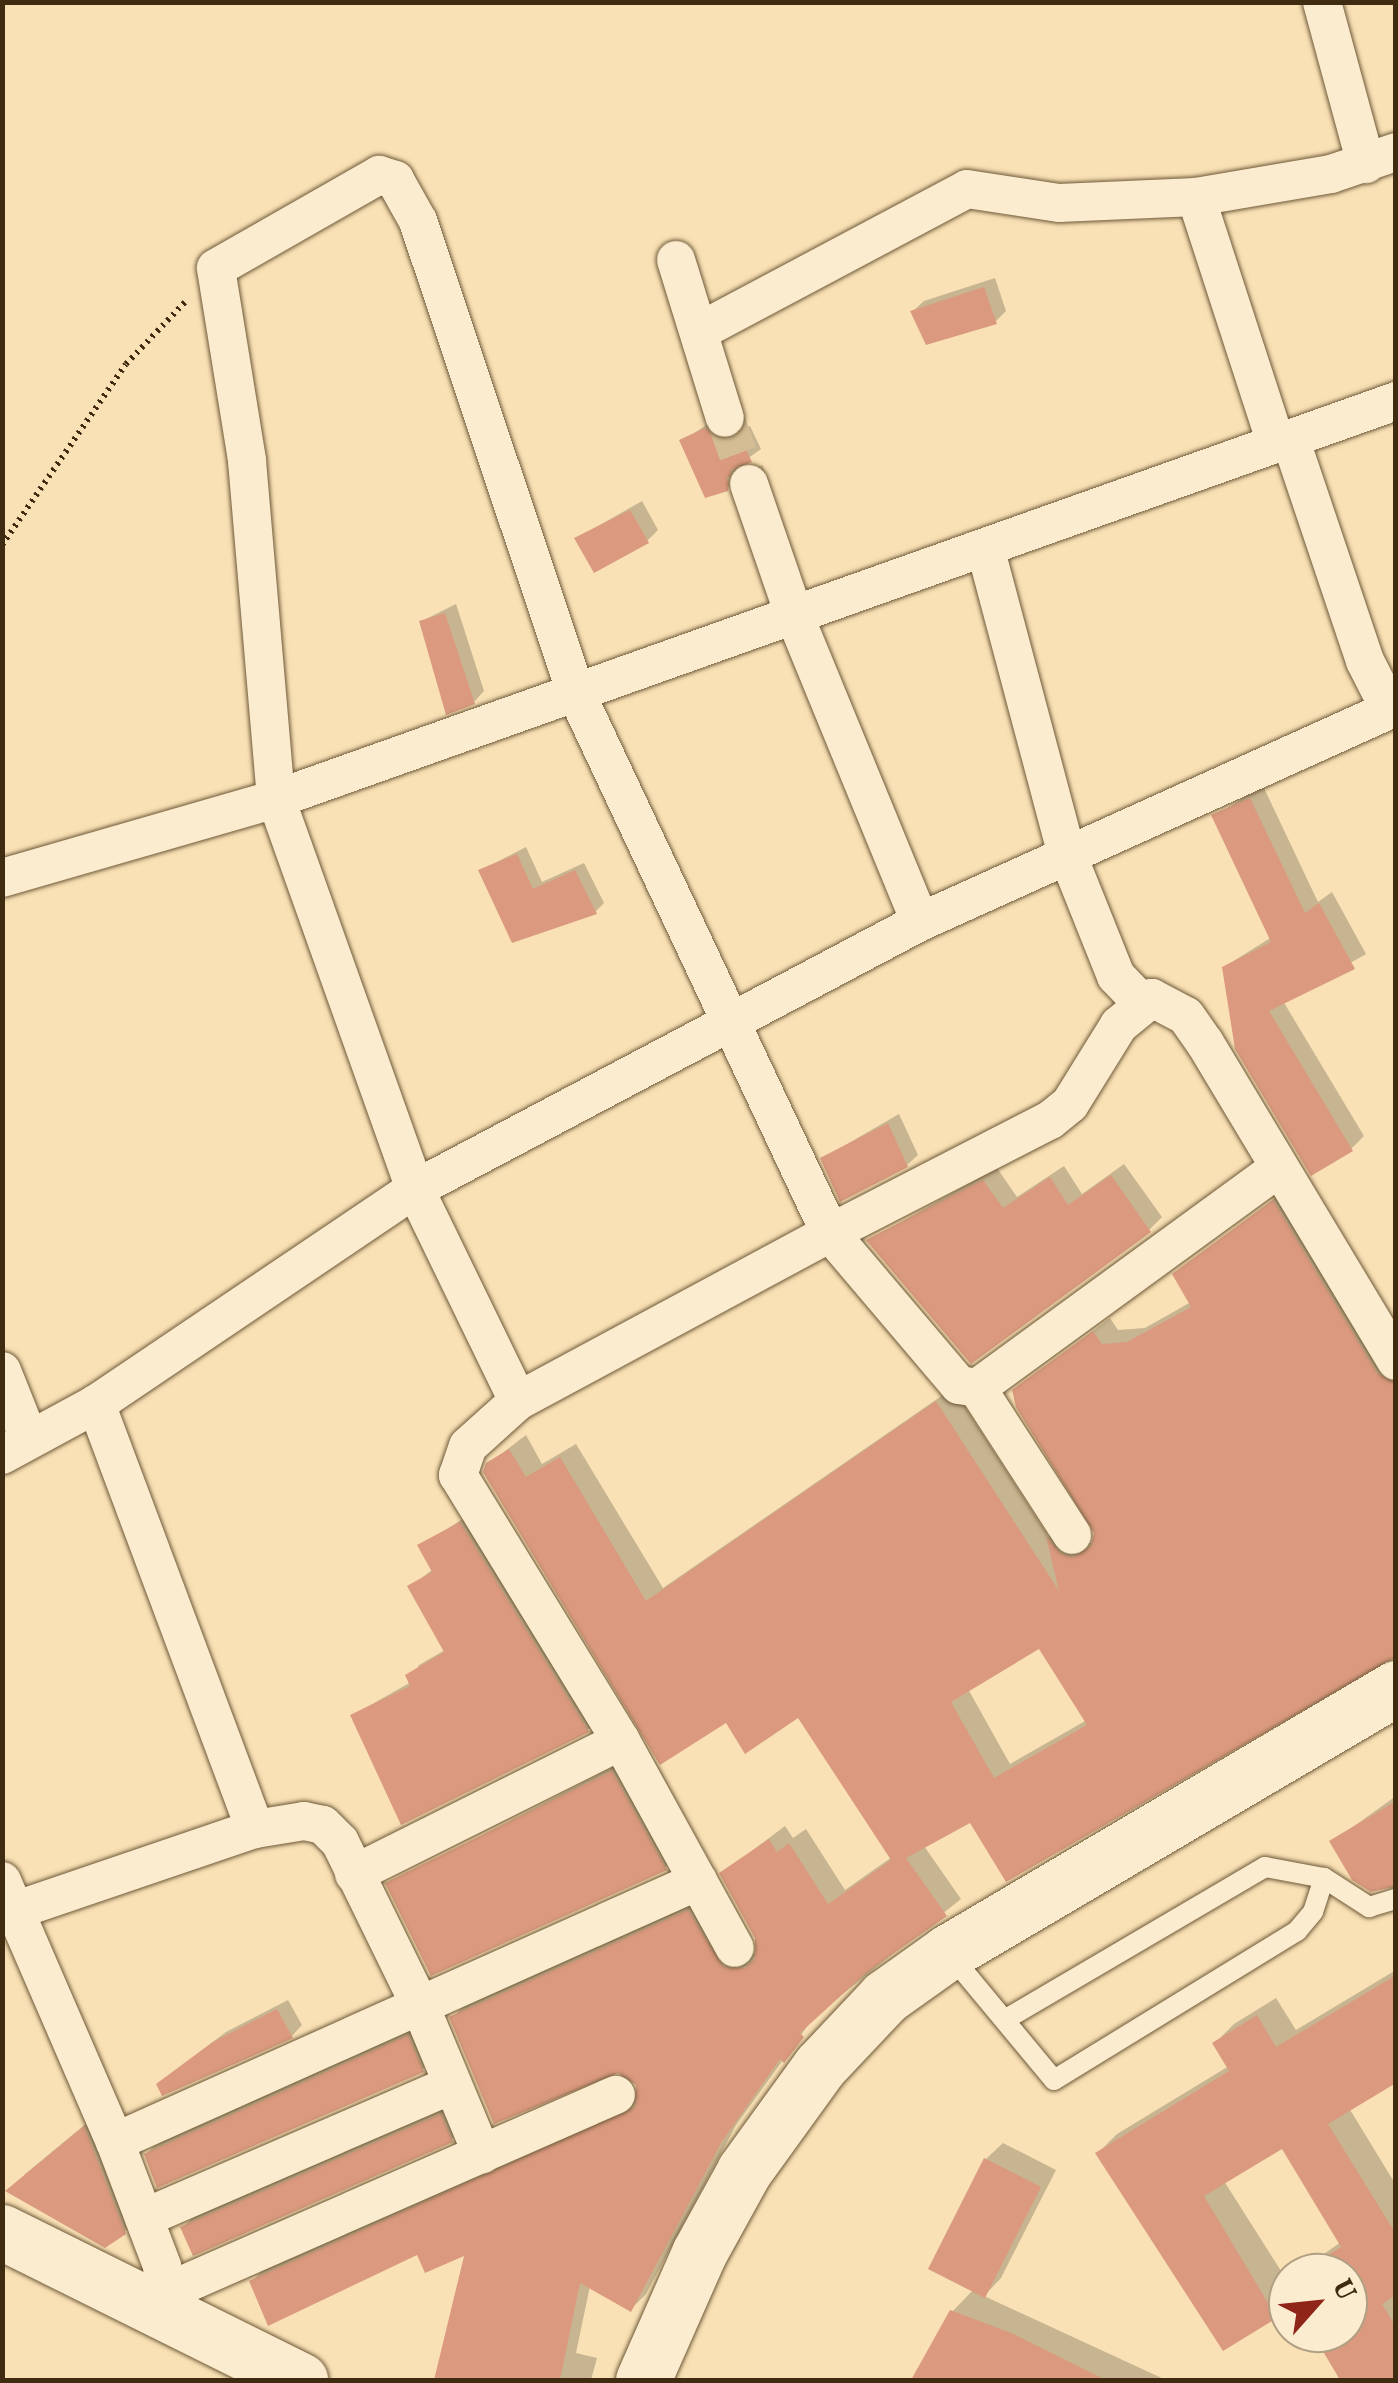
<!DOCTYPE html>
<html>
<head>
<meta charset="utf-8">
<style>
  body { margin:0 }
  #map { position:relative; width:1398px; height:2383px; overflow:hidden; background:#f9e1b5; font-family:Vollkorn,serif }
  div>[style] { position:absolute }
  .shadow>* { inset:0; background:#0003 }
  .building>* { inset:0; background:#db9a7f }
  .street-tunnel>* { height:38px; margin-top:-19px; transform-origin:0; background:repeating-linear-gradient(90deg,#d4bd94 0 38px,transparent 0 57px) }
  .path>* { height:6px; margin-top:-3px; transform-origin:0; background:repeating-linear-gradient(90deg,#3f2b0f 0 2.5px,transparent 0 7.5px) }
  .roads { filter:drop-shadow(0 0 2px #6e5838) drop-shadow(0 0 2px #6e5838) }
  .lane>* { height:20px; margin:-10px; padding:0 10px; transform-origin:10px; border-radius:10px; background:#fbeccf }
  .street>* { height:38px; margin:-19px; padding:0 19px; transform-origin:19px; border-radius:19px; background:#fbeccf }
  .secondary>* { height:55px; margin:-27.5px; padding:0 27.5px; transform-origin:27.5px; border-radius:27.5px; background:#fbeccf }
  span { translate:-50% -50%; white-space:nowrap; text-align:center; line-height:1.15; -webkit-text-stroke:8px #fbeccf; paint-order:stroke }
  .frame { position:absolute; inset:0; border:5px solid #3f2b0f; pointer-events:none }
  .north { position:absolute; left:1268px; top:2253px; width:100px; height:100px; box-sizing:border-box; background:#fbeccf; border:2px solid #b09f82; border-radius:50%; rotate:63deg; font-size:28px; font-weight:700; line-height:40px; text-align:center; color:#3f2b0f }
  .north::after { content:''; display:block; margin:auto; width:35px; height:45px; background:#8f2418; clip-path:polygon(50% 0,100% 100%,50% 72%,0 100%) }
</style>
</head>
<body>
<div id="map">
  <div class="shadow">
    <i style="clip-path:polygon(995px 278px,1006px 311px,995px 322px,913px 311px,924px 301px)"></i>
    <i style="clip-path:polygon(717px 418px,733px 430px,750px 426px,761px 449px,740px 464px,726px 489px,682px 441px)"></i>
    <i style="clip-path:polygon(642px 501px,658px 530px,647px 541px,577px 538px)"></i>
    <i style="clip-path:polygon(456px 604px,484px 691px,474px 702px,422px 621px)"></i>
    <i style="clip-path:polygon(1263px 786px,1318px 902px,1332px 892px,1366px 954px,1283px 1001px,1364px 1136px,1351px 1149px,1224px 967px,1272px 937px,1214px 816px)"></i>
    <i style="clip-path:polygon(526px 847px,542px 882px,584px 863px,604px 903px,595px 912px,481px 870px)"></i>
    <i style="clip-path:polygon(899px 1114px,918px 1155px,907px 1165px,823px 1158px)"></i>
    <i style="clip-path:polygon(1124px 1164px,1162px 1217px,1149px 1230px,869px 1240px,997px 1168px,1017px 1197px,1064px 1166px,1082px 1194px)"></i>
    <i style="clip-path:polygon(evenodd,1290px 1187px,1396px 1354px,1396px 1655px,971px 1820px,924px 1846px,961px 1899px,814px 2017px,736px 2125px,646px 2294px,631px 2309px,590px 2286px,576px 2353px,597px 2358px,591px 2380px,437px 2380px,468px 2252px,419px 2252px,252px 2281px,267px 2266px,638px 2099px,639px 2084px,618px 2070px,452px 2018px,468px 2002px,704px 1896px,738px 1952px,757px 1953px,758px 1937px,722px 1873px,785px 1826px,793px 1838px,806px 1829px,845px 1890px,892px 1857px,799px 1715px,727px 1720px,488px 1464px,526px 1435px,542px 1464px,576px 1444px,663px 1588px,953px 1388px,1049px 1537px,1063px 1523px,1077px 1540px,1092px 1543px,1097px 1532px,1015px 1391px,1110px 1318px,1118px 1330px,1145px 1328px,1191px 1302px,1175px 1274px,1290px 1187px,1040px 1646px,1087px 1720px,1010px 1764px,968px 1689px,1040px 1646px)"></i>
    <i style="clip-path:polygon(472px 1513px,598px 1719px,588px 1730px,353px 1715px,411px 1682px,419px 1665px,445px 1650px,410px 1587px,433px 1569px,420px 1546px)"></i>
    <i style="clip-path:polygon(623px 1762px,676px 1858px,665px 1868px,388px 1884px)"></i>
    <i style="clip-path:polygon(1396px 1796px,1396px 1888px,1372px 1889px,1332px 1842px)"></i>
    <i style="clip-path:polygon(1396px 1970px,1396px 2080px,1349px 2108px,1396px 2185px,1396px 2380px,1343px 2380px,1315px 2333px,1348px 2333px,1348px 2273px,1297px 2273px,1341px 2242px,1283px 2145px,1224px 2181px,1288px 2282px,1288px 2303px,1275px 2316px,1098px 2153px,1117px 2134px,1229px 2066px,1215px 2043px,1234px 2024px,1276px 1998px,1296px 2030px)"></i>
    <i style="clip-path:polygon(288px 2000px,302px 2025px,292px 2036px,170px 2074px,226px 2032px)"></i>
    <i style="clip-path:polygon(421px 2024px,435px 2057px,422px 2070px,146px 2154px,160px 2141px)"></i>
    <i style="clip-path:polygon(457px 2099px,468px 2124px,451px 2140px,183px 2227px,200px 2211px)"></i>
    <i style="clip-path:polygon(100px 2112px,141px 2215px,124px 2232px,24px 2175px)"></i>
    <i style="clip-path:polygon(1003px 2143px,1056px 2170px,1001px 2278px,984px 2296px,1166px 2380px,914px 2380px,952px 2312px,974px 2289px,986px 2159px)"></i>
  </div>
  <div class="building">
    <i style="clip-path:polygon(984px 287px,997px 324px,926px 345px,910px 311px)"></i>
    <i style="clip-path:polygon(705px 428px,721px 440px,739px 435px,752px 462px,731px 470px,728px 491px,705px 498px,679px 440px)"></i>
    <i style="clip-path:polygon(630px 510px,649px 543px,594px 573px,574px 538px)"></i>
    <i style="clip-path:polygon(445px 613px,475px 704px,446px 715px,419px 621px)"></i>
    <i style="clip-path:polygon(1250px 798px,1305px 913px,1319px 903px,1355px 969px,1269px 1011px,1353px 1151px,1311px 1176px,1235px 1049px,1222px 967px,1271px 942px,1211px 815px)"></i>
    <i style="clip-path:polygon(517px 854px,533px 889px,575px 870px,597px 914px,512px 943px,478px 870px)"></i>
    <i style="clip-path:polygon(888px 1123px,908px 1167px,840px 1202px,820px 1158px)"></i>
    <i style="clip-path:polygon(1111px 1175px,1151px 1232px,971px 1364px,866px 1240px,983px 1180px,1003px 1208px,1050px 1177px,1068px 1205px)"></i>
    <i style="clip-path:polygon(evenodd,1273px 1200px,1377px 1373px,1396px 1383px,1396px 1657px,1006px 1882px,970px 1823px,906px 1858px,947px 1916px,867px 1972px,800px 2033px,804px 2037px,784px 2063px,780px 2059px,721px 2143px,631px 2312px,580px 2283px,560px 2380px,434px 2380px,464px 2256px,425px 2273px,417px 2255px,268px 2326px,249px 2281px,635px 2107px,636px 2085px,618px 2073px,494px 2124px,449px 2017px,688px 1910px,723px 1967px,745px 1968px,755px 1959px,755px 1938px,719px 1873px,769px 1839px,777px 1852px,789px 1843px,828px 1904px,891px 1860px,798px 1718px,745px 1754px,726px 1723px,660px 1765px,483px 1472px,486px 1463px,509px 1449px,526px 1477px,560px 1457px,646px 1601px,936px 1401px,1059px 1591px,1046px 1536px,1061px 1554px,1074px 1557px,1091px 1546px,1094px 1533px,1016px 1407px,1012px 1390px,1093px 1331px,1102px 1344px,1127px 1342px,1191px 1307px,1172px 1274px,1273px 1200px,1039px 1649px,1087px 1725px,994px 1778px,951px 1702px,1039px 1649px)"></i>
    <i style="clip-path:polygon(460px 1522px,589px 1732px,401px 1825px,350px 1715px,410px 1686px,405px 1675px,444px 1652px,407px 1586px,432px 1572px,417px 1545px)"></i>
    <i style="clip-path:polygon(612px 1771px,667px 1870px,431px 1976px,385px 1883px)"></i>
    <i style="clip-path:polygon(1396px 1801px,1396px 1886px,1371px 1892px,1352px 1880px,1329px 1841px)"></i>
    <i style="clip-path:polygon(1396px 1975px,1396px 2083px,1328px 2124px,1396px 2234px,1396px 2295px,1382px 2304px,1396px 2327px,1396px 2380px,1340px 2380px,1318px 2343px,1348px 2333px,1348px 2273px,1299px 2273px,1341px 2247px,1282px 2149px,1204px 2196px,1277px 2318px,1223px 2351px,1095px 2153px,1229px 2071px,1212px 2043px,1257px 2015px,1276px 2047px)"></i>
    <i style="clip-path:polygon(277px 2009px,293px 2038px,162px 2096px,156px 2084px,213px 2042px)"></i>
    <i style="clip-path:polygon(408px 2035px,424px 2072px,157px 2188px,144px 2154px)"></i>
    <i style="clip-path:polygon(441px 2114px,453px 2142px,193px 2256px,180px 2227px)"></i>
    <i style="clip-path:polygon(84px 2126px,126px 2234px,105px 2248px,5px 2191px)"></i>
    <i style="clip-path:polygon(984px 2158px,1041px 2187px,985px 2298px,928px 2269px)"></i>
    <i style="clip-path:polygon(950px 2310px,1011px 2333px,1106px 2380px,911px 2380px)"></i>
  </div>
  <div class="street-tunnel">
    <i style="left:725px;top:418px;width:70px;rotate:70deg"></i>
  </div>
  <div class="path">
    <i style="left:2px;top:545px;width:219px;rotate:-55.6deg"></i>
    <i style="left:126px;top:364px;width:86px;rotate:-46.4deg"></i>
  </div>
  <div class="roads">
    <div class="lane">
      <i style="left:1324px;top:1878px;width:54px;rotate:32.8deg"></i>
      <i style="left:1369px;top:1907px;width:28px;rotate:-17deg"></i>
      <i style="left:951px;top:1956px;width:161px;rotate:50.3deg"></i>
      <i style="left:1054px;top:2080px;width:285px;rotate:-31.5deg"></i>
      <i style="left:1297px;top:1931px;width:25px;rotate:-50deg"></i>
      <i style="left:1313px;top:1912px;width:36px;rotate:-72deg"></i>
      <i style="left:1324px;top:1878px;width:60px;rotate:-169.4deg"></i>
      <i style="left:1265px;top:1867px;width:298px;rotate:149.6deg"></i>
    </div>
    <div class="street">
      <i style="left:1322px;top:2px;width:168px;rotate:74.8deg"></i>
      <i style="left:379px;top:175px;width:17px;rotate:17deg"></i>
      <i style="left:395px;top:180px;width:47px;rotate:60.7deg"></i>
      <i style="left:418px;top:221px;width:498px;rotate:71.5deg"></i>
      <i style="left:576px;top:693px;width:597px;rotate:64.81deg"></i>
      <i style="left:830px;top:1233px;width:354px;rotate:151.7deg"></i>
      <i style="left:518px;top:1401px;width:236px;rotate:-115.9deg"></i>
      <i style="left:415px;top:1189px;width:414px;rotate:-109.6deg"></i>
      <i style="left:276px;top:799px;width:340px;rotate:-94.9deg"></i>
      <i style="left:247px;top:460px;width:194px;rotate:-99.2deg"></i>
      <i style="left:216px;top:268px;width:188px;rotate:-29.7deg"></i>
      <i style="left:1196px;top:197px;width:259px;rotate:72deg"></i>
      <i style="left:676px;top:260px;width:165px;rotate:72.8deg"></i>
      <i style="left:700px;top:331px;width:302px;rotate:-28deg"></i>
      <i style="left:967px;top:189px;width:93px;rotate:8.7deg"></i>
      <i style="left:1059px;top:203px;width:137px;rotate:-2.5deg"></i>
      <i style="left:1196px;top:197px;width:137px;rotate:-9.7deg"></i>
      <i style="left:1331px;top:174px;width:69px;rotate:-18.7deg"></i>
      <i style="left:1290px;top:438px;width:235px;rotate:71.4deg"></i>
      <i style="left:1365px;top:661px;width:55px;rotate:63deg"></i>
      <i style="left:749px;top:484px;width:135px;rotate:71deg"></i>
      <i style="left:793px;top:612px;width:335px;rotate:67.7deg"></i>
      <i style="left:986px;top:551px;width:310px;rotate:75.1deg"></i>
      <i style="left:1066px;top:851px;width:135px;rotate:68.2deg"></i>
      <i style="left:1116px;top:976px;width:35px;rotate:46deg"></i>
      <i style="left:1140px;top:1001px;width:12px;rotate:-14deg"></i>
      <i style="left:1152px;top:998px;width:38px;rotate:28deg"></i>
      <i style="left:1186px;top:1016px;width:33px;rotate:55deg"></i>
      <i style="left:1205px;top:1043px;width:371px;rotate:59deg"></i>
      <i style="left:2px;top:878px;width:285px;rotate:-16.1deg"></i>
      <i style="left:276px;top:799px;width:1189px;rotate:-19.56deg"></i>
      <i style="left:1152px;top:998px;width:43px;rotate:140.7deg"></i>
      <i style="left:1119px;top:1025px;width:93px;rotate:121.8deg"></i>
      <i style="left:1070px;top:1104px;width:26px;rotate:141deg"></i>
      <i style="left:1050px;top:1120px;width:247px;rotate:152.8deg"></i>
      <i style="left:830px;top:1233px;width:199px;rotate:49.7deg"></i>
      <i style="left:959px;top:1385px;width:18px;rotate:9deg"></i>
      <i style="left:977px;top:1388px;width:374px;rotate:-36.1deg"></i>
      <i style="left:2px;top:1371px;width:73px;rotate:68.3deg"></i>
      <i style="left:977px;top:1388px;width:175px;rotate:57.1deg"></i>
      <i style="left:518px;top:1401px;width:67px;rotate:138deg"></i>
      <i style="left:468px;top:1446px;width:31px;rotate:109deg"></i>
      <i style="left:458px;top:1475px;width:312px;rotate:58.5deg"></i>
      <i style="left:621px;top:1741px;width:236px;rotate:61.2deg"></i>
      <i style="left:2px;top:1455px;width:107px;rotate:-28.5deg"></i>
      <i style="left:96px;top:1404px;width:385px;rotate:-34deg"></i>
      <i style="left:415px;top:1189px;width:571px;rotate:-27.87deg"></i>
      <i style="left:920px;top:922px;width:522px;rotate:-24.31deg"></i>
      <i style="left:255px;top:1829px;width:50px;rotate:-9.3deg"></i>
      <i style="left:304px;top:1821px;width:19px;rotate:12deg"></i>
      <i style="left:323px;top:1825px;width:24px;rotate:45deg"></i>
      <i style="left:340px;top:1842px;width:179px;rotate:63.9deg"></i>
      <i style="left:419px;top:2003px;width:164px;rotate:67.4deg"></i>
      <i style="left:354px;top:1874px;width:298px;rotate:-26.5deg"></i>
      <i style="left:2px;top:1881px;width:284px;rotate:66.6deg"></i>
      <i style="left:115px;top:2142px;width:133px;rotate:69.2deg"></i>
      <i style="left:162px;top:2266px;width:47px;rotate:82.7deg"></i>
      <i style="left:2px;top:1915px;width:267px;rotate:-18.8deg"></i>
      <i style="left:255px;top:1829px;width:454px;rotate:-110.5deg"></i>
      <i style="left:115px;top:2142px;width:639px;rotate:-24.12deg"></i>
      <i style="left:144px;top:2218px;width:335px;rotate:-23.4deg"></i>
      <i style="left:169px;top:2291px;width:488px;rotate:-23.7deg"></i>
    </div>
    <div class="secondary">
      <i style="left:2px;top:2232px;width:333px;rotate:26.4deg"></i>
      <i style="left:643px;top:2380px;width:139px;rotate:-66.2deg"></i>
      <i style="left:699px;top:2253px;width:94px;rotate:-61.2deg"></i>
      <i style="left:744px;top:2171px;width:130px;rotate:-54.1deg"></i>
      <i style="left:820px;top:2066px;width:95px;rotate:-46.7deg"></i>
      <i style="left:885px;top:1997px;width:77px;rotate:-35.5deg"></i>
      <i style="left:948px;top:1952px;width:520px;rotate:-30.51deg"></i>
    </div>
  </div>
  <div class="frame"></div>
  <div class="north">U</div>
</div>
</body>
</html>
